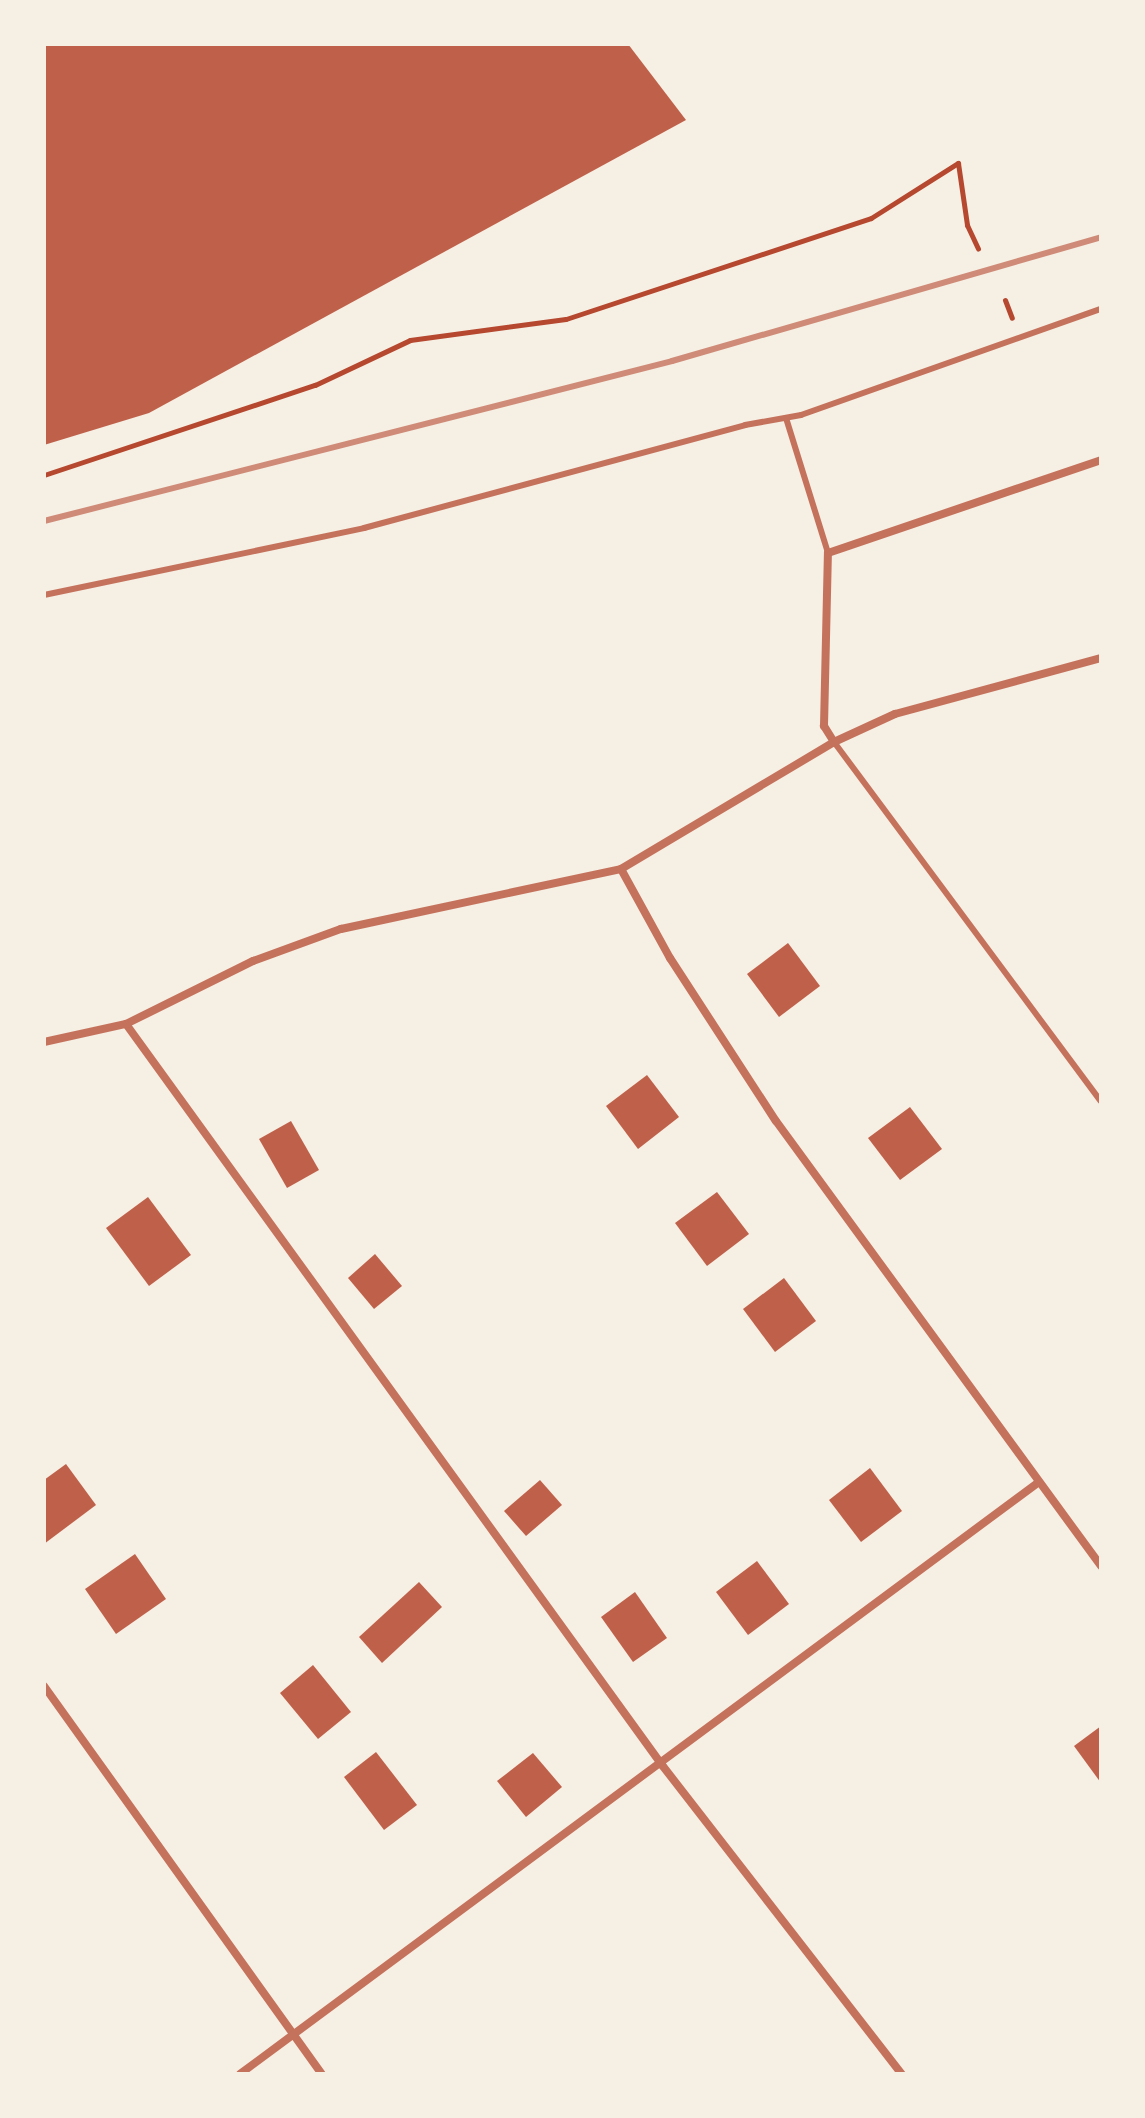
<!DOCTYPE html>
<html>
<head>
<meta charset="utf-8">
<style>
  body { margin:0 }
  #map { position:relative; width:1145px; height:2118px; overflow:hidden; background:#f6efe4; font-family:"Alegreya Sans",sans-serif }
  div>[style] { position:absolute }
  .building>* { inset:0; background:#bf614a }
  .path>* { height:5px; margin:-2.5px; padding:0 2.5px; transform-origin:2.5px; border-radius:2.5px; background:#b5482f }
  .service>* { height:6px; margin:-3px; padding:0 3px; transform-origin:3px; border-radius:3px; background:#c5725c }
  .minor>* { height:8px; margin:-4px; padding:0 4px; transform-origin:4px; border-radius:4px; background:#c5725c }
  .rail>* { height:6px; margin:-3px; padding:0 3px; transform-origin:3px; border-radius:3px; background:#cf8b77 }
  span { translate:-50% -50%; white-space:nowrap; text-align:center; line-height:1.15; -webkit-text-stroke:7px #f6efe4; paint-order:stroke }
  .frame { position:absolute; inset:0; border:46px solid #f6efe4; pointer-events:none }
</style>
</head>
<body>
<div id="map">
  <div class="building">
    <i style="clip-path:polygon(44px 44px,628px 44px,686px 120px,149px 413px,44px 445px)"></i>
    <i style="clip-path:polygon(788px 943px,820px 986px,779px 1017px,747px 974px)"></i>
    <i style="clip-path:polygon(647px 1075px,679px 1117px,638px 1149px,606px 1106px)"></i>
    <i style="clip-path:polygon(910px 1107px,942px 1149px,900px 1180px,868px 1138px)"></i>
    <i style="clip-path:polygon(291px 1121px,319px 1170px,287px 1188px,259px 1139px)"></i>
    <i style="clip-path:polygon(717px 1192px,749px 1234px,707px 1266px,675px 1223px)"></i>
    <i style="clip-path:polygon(148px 1197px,191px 1255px,149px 1286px,106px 1228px)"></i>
    <i style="clip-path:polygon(375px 1254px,402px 1286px,374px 1309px,348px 1278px)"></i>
    <i style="clip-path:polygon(784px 1278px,816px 1321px,775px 1352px,743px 1309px)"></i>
    <i style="clip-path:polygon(66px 1464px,96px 1505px,44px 1544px,44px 1480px)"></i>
    <i style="clip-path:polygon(870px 1468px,902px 1511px,861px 1542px,829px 1500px)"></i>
    <i style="clip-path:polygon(540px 1480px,562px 1505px,526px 1536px,504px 1511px)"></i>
    <i style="clip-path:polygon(135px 1554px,166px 1599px,116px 1634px,85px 1589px)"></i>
    <i style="clip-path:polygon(757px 1561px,789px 1604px,748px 1635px,716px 1592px)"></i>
    <i style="clip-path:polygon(419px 1582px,442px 1607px,382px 1663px,359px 1637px)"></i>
    <i style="clip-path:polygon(635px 1592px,667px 1638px,633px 1662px,601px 1617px)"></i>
    <i style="clip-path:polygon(313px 1665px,351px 1712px,318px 1739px,280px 1693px)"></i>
    <i style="clip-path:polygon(1101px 1726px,1101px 1783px,1074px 1746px)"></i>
    <i style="clip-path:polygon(376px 1752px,417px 1805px,384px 1830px,344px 1777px)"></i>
    <i style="clip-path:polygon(533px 1753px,562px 1787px,526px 1817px,497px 1781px)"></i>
  </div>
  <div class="path">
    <i style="left:1005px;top:300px;width:19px;rotate:69deg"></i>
    <i style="left:44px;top:475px;width:286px;rotate:-18.4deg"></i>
    <i style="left:315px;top:385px;width:105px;rotate:-25.3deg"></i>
    <i style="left:410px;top:340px;width:157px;rotate:-7.7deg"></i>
    <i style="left:566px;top:319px;width:321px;rotate:-18.3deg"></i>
    <i style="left:871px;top:218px;width:103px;rotate:-32.3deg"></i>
    <i style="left:958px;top:163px;width:63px;rotate:81.7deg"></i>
    <i style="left:967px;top:225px;width:26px;rotate:65deg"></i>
  </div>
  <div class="service">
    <i style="left:786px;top:418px;width:141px;rotate:72.7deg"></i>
    <i style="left:44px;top:595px;width:327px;rotate:-11.8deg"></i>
    <i style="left:364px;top:528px;width:395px;rotate:-15.1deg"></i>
    <i style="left:745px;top:425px;width:57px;rotate:-10.1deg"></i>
    <i style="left:801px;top:415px;width:318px;rotate:-19.5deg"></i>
    <i style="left:834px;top:742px;width:447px;rotate:53.4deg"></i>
  </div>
  <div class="minor">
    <i style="left:834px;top:742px;width:19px;rotate:-122deg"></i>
    <i style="left:824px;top:726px;width:173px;rotate:-88.7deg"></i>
    <i style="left:828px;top:553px;width:288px;rotate:-18.8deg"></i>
    <i style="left:621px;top:869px;width:102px;rotate:61.2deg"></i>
    <i style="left:670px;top:958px;width:194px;rotate:57deg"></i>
    <i style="left:776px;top:1121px;width:551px;rotate:53.86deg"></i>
    <i style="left:126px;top:1024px;width:915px;rotate:54.12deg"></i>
    <i style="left:662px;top:1765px;width:391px;rotate:52.2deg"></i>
    <i style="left:44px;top:1042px;width:84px;rotate:-12.4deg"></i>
    <i style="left:126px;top:1024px;width:142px;rotate:-26.4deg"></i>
    <i style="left:253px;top:961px;width:94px;rotate:-20deg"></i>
    <i style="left:341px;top:929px;width:286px;rotate:-12.1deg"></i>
    <i style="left:621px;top:869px;width:248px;rotate:-30.8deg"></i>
    <i style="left:834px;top:742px;width:67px;rotate:-24.7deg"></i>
    <i style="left:895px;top:714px;width:213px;rotate:-15.2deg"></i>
    <i style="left:44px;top:1686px;width:477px;rotate:54.4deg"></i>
    <i style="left:240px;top:2074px;width:994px;rotate:-36.54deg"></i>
  </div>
  <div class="rail">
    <i style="left:44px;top:521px;width:648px;rotate:-14.29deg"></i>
    <i style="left:672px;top:361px;width:447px;rotate:-16.1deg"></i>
  </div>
  <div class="frame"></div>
</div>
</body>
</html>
